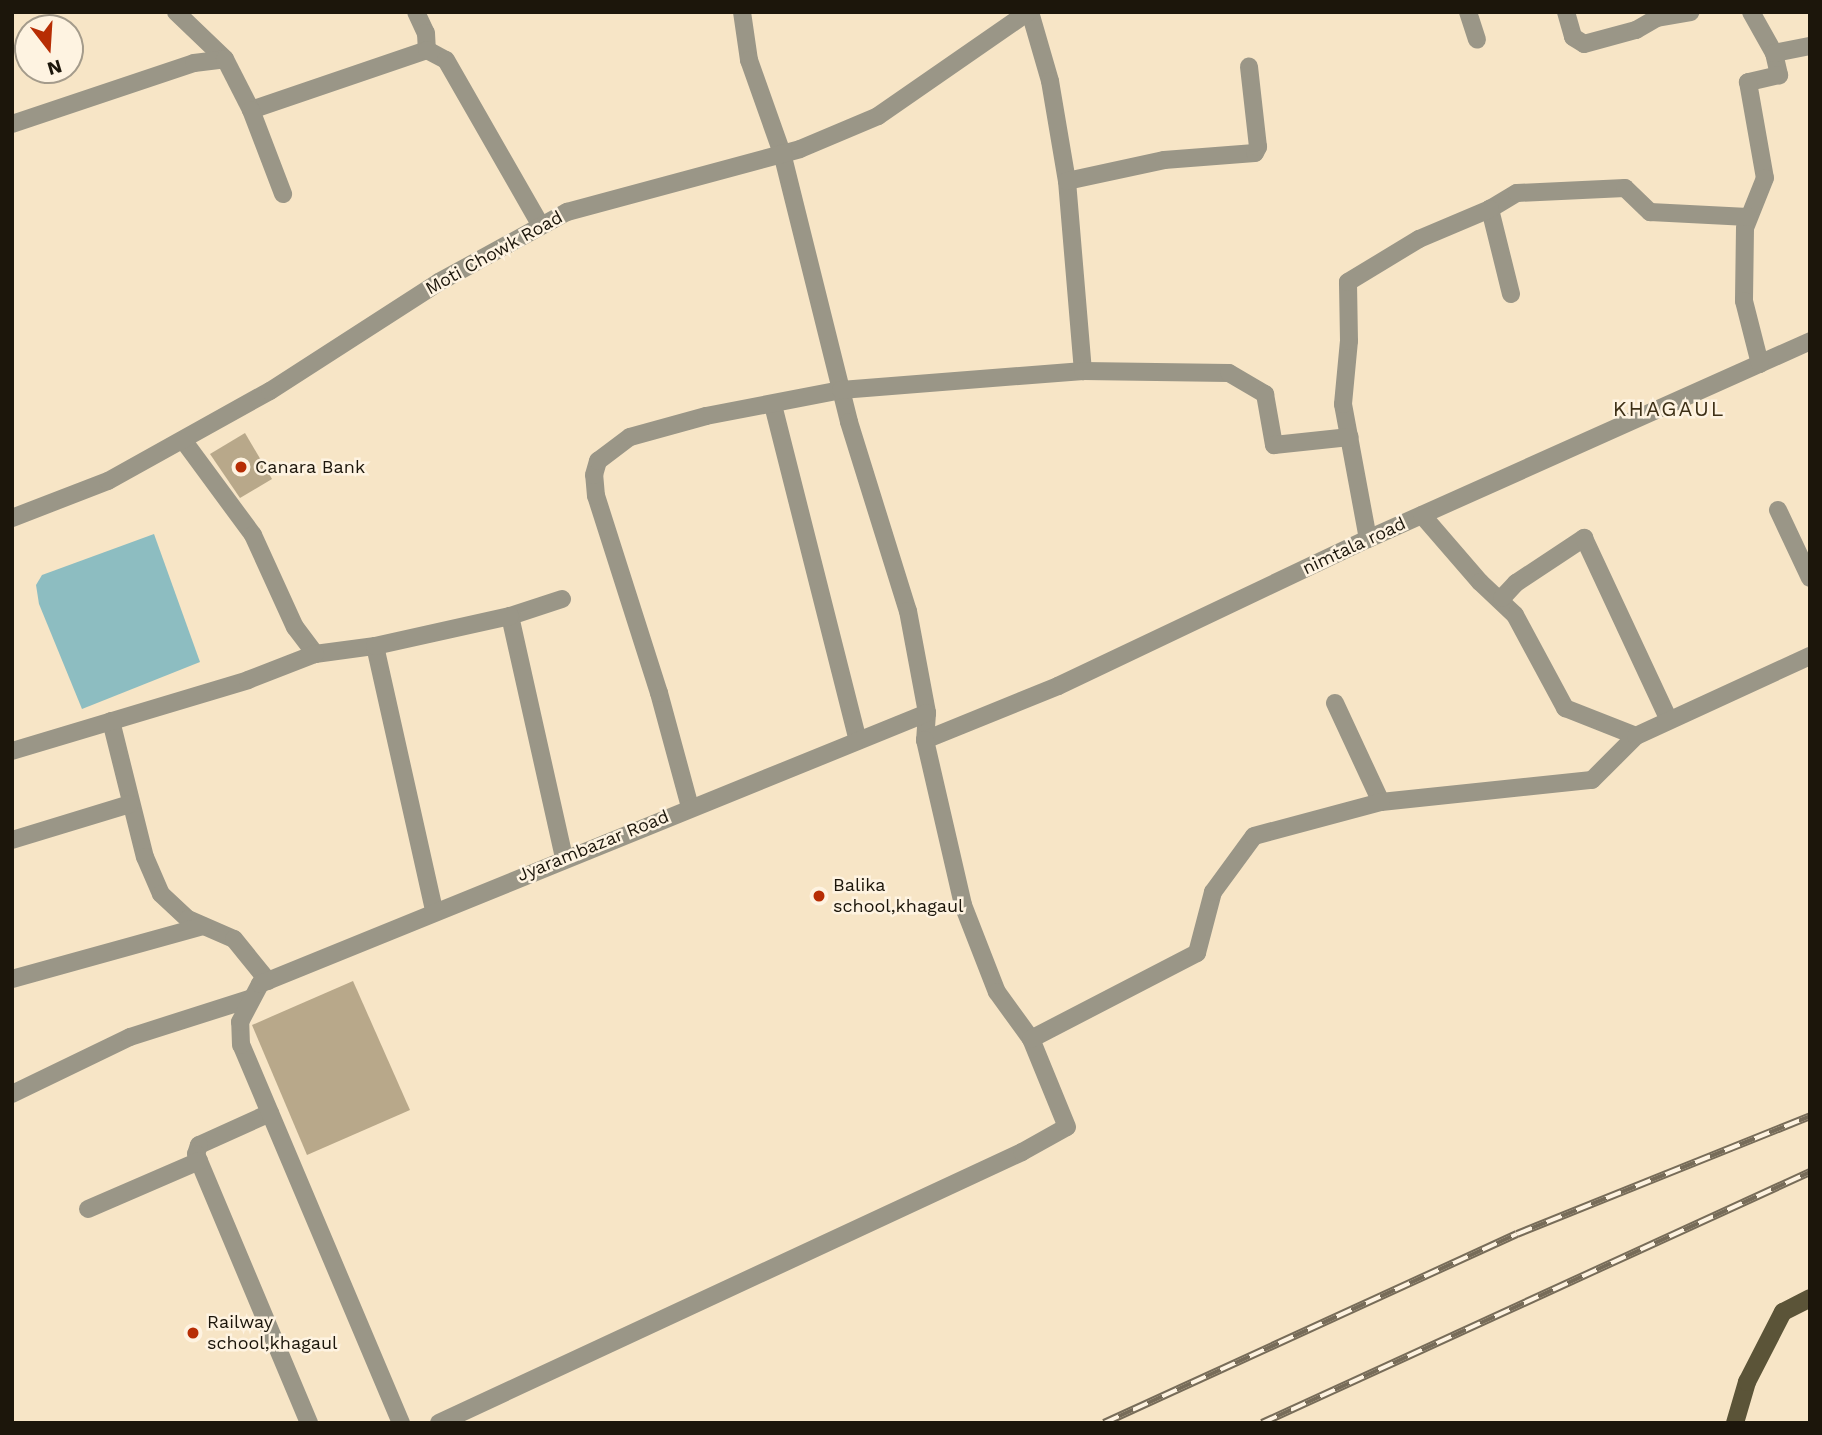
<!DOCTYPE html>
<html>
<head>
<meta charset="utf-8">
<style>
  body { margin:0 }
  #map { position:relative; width:1822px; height:1435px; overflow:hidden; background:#f7e5c6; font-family:"Work Sans",sans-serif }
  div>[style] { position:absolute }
  .water>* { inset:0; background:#8dbdc1 }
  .building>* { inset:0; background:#b8a88a }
  .minor>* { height:18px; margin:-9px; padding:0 9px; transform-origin:9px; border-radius:9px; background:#9a9687 }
  .major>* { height:18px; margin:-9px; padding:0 9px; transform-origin:9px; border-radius:9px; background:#5b5438 }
  .rail>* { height:8px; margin-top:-4px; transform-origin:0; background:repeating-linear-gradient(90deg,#fef3e1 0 16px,#776c59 0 32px); box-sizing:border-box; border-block:2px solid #776c59 }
  .dots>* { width:19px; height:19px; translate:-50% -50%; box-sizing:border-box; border:4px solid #fef3e1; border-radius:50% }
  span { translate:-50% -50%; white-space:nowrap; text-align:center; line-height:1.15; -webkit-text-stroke:5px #fef3e1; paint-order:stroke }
  .street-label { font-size:18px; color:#1c160b }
  .poi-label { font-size:18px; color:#1c160b }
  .left { translate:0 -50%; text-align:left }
  .quarter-label { font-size:21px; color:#3d2f15; letter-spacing:2px }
  .frame { position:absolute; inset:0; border:14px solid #1c160b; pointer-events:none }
  .north { position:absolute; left:14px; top:14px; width:70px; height:70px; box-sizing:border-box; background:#fef3e1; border:2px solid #a49b8b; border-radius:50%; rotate:163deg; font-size:19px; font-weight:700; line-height:28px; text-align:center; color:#1c160b }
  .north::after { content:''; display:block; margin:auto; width:24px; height:32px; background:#b72d04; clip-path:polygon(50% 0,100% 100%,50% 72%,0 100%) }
</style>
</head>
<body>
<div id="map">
  <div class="water">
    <i style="clip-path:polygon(154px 534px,200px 662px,82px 709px,39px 604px,36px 585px,42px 575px)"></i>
  </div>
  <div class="building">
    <i style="clip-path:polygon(245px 433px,272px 479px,240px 498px,210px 454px)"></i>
    <i style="clip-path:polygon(353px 981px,410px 1110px,307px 1155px,252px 1025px)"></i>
  </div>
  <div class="minor">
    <i style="left:176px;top:12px;width:68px;rotate:43.8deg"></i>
    <i style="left:416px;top:12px;width:23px;rotate:65deg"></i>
    <i style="left:426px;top:33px;width:17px;rotate:87deg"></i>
    <i style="left:742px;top:12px;width:49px;rotate:81.7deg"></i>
    <i style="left:749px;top:60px;width:99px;rotate:70.5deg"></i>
    <i style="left:782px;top:153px;width:277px;rotate:76deg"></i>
    <i style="left:849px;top:422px;width:198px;rotate:72.7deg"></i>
    <i style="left:908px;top:611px;width:104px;rotate:79.4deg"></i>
    <i style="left:927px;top:713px;width:27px;rotate:94deg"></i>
    <i style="left:925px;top:740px;width:144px;rotate:-22.1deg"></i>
    <i style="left:1058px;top:686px;width:343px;rotate:-25.4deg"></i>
    <i style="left:1368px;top:539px;width:484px;rotate:-24.1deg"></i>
    <i style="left:1030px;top:12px;width:72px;rotate:73.8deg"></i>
    <i style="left:1050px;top:81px;width:101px;rotate:80.4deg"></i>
    <i style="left:1067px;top:181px;width:191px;rotate:85.2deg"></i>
    <i style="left:1468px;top:12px;width:29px;rotate:72deg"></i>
    <i style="left:1566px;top:12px;width:26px;rotate:74deg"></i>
    <i style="left:1573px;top:37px;width:13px;rotate:32deg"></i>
    <i style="left:1584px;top:44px;width:54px;rotate:-15.1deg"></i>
    <i style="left:1636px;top:30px;width:24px;rotate:-30deg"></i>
    <i style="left:1657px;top:18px;width:34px;rotate:-10deg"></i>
    <i style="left:1751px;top:12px;width:47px;rotate:60.7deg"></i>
    <i style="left:1774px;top:53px;width:23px;rotate:77deg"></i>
    <i style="left:1779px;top:75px;width:32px;rotate:167deg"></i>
    <i style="left:1748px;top:82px;width:97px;rotate:80deg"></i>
    <i style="left:1765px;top:178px;width:54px;rotate:111.8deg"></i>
    <i style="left:1745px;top:228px;width:73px;rotate:90.8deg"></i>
    <i style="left:1744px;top:301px;width:65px;rotate:75.7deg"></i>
    <i style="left:1774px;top:53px;width:37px;rotate:-11deg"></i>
    <i style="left:251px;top:110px;width:186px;rotate:-18.8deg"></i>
    <i style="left:427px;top:50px;width:21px;rotate:28deg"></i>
    <i style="left:446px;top:60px;width:191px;rotate:60.2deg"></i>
    <i style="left:12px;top:124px;width:192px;rotate:-18.5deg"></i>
    <i style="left:194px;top:63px;width:31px;rotate:-7deg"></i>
    <i style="left:225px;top:59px;width:57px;rotate:63deg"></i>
    <i style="left:251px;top:110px;width:90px;rotate:69.1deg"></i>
    <i style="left:1067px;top:181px;width:99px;rotate:-12.2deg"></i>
    <i style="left:1164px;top:160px;width:91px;rotate:-4.4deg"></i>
    <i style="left:1255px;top:153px;width:7px;rotate:-63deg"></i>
    <i style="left:1258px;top:147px;width:81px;rotate:-96.4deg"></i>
    <i style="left:1511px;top:294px;width:88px;rotate:-103.9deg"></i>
    <i style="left:1490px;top:209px;width:31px;rotate:-31deg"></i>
    <i style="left:1517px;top:193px;width:108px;rotate:-2.7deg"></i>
    <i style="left:1625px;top:188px;width:35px;rotate:44deg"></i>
    <i style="left:1650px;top:212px;width:98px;rotate:2.9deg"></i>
    <i style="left:773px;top:405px;width:346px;rotate:75.8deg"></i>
    <i style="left:183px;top:440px;width:118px;rotate:53.6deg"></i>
    <i style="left:253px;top:535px;width:101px;rotate:65.5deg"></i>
    <i style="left:295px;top:627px;width:34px;rotate:53deg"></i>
    <i style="left:315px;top:654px;width:61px;rotate:-7.6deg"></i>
    <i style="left:375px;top:646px;width:271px;rotate:77.4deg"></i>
    <i style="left:1778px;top:510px;width:75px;rotate:64.8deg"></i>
    <i style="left:1422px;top:515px;width:89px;rotate:49.1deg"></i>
    <i style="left:1480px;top:582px;width:48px;rotate:43.3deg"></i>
    <i style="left:1515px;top:615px;width:106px;rotate:61.7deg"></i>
    <i style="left:1565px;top:708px;width:76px;rotate:21.5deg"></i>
    <i style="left:12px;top:518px;width:103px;rotate:-21.1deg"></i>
    <i style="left:108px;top:481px;width:185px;rotate:-29.1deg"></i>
    <i style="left:270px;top:391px;width:201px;rotate:-32.8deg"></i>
    <i style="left:439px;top:282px;width:146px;rotate:-28.7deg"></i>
    <i style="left:567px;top:212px;width:241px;rotate:-15.1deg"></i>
    <i style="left:800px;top:149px;width:85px;rotate:-22.9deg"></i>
    <i style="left:878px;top:116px;width:183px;rotate:-34.7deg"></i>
    <i style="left:1368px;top:539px;width:137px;rotate:-100.5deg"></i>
    <i style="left:1343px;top:404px;width:63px;rotate:-84.6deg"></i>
    <i style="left:1349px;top:341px;width:59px;rotate:-91deg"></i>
    <i style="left:1348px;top:282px;width:83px;rotate:-31.2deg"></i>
    <i style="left:1419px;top:239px;width:77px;rotate:-22.9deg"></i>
    <i style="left:1502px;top:598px;width:21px;rotate:-47deg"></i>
    <i style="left:1516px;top:583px;width:82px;rotate:-33.5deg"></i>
    <i style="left:1584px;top:538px;width:201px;rotate:65deg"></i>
    <i style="left:562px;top:599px;width:55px;rotate:161.9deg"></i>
    <i style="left:510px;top:616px;width:248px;rotate:77.4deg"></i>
    <i style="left:375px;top:646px;width:138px;rotate:-12.5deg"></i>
    <i style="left:1335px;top:703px;width:109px;rotate:65.1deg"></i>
    <i style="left:1381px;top:802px;width:212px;rotate:-6deg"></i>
    <i style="left:1592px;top:780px;width:62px;rotate:-45deg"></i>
    <i style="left:1636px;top:736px;width:192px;rotate:-24.7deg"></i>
    <i style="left:111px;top:721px;width:140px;rotate:76deg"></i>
    <i style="left:145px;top:857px;width:40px;rotate:66.6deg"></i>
    <i style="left:161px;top:894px;width:37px;rotate:43deg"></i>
    <i style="left:188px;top:919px;width:50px;rotate:23.5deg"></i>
    <i style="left:234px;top:939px;width:54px;rotate:51deg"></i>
    <i style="left:925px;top:740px;width:169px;rotate:77deg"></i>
    <i style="left:963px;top:905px;width:93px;rotate:68.7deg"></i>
    <i style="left:997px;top:992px;width:58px;rotate:54.1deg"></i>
    <i style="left:12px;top:751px;width:246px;rotate:-16.7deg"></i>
    <i style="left:248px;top:680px;width:72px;rotate:-21.2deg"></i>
    <i style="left:690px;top:807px;width:118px;rotate:-105.2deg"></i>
    <i style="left:659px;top:693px;width:207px;rotate:-107.7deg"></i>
    <i style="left:596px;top:496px;width:21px;rotate:-95deg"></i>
    <i style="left:594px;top:475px;width:15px;rotate:-74deg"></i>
    <i style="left:598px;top:461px;width:40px;rotate:-37deg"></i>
    <i style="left:630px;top:437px;width:79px;rotate:-15.4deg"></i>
    <i style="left:706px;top:416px;width:137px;rotate:-10.9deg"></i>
    <i style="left:841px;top:390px;width:243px;rotate:-4.5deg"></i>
    <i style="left:1083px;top:371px;width:146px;rotate:0.8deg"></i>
    <i style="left:1229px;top:373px;width:42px;rotate:30.3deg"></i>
    <i style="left:1265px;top:394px;width:52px;rotate:80deg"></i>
    <i style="left:1274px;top:445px;width:76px;rotate:-6deg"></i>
    <i style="left:12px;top:840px;width:123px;rotate:-17deg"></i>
    <i style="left:12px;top:979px;width:198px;rotate:-15.5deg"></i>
    <i style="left:12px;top:1094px;width:131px;rotate:-25.8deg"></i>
    <i style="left:130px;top:1037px;width:128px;rotate:-17.7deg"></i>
    <i style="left:270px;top:1113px;width:78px;rotate:155.7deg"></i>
    <i style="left:199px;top:1145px;width:9px;rotate:108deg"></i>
    <i style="left:196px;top:1154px;width:292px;rotate:67.2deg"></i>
    <i style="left:88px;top:1209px;width:121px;rotate:-23.4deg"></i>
    <i style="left:401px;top:1423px;width:410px;rotate:-112.9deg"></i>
    <i style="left:241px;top:1045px;width:23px;rotate:-92deg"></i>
    <i style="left:240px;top:1022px;width:43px;rotate:-62.2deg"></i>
    <i style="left:260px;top:984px;width:720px;rotate:-22.11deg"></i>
    <i style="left:439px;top:1423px;width:643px;rotate:-24.93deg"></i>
    <i style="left:1022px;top:1152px;width:51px;rotate:-29.1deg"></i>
    <i style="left:1067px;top:1127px;width:95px;rotate:-112.2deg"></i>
    <i style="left:1031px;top:1039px;width:187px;rotate:-27.4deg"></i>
    <i style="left:1197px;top:953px;width:63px;rotate:-75.3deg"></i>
    <i style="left:1213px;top:892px;width:69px;rotate:-53.8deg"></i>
    <i style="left:1254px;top:836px;width:131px;rotate:-15deg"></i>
  </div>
  <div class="major">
    <i style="left:1735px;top:1423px;width:43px;rotate:-73.7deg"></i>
    <i style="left:1747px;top:1382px;width:79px;rotate:-62.8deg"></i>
    <i style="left:1783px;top:1312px;width:30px;rotate:-27deg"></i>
  </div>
  <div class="rail">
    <i style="left:1104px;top:1423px;width:454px;rotate:-24.6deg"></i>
    <i style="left:1517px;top:1234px;width:316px;rotate:-21.9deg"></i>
    <i style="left:1262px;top:1423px;width:603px;rotate:-24.61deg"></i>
  </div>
  <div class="dots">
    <i style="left:241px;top:467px;background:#b72d04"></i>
    <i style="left:819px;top:896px;background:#b72d04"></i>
    <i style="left:193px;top:1333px;background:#b72d04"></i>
  </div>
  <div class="street-label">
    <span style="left:494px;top:253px;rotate:-29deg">Moti Chowk Road</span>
    <span style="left:1354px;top:546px;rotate:-25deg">nimtala road</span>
    <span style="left:593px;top:846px;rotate:-22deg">Jyarambazar Road</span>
  </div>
  <div class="poi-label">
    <span class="left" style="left:255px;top:467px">Canara Bank</span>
    <span class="left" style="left:833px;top:896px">Balika<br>school,khagaul</span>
    <span class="left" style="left:207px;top:1333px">Railway<br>school,khagaul</span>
  </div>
  <div class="quarter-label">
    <span style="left:1669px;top:409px">KHAGAUL</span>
  </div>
  <div class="frame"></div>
  <div class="north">N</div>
</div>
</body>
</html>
